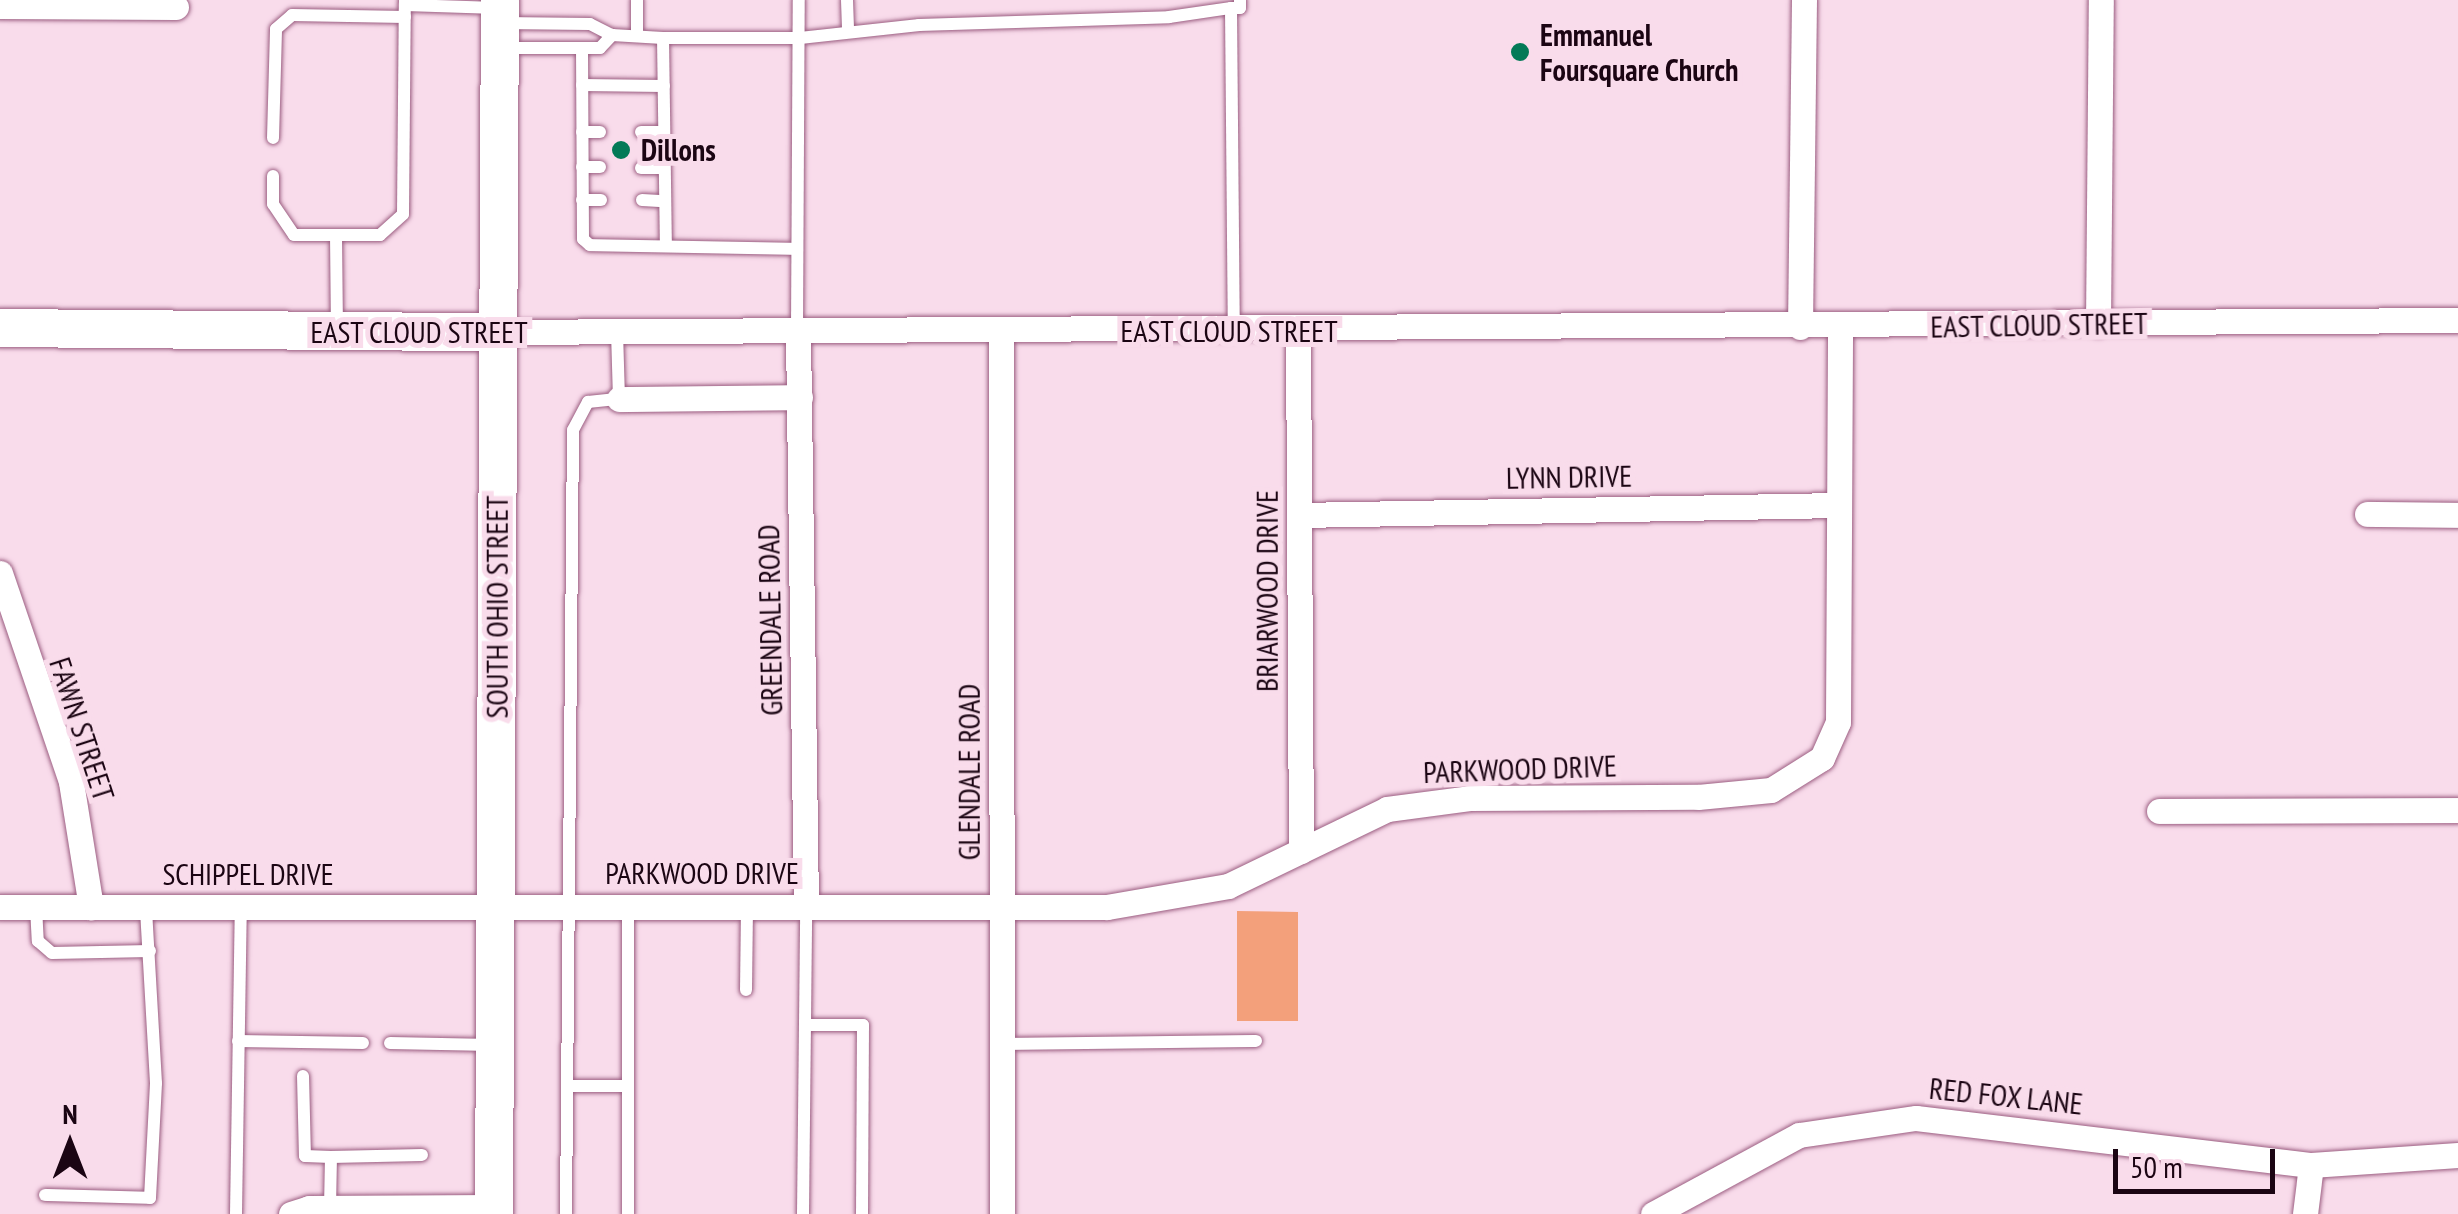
<!DOCTYPE html>
<html>
<head>
<meta charset="utf-8">
<style>
  body { margin:0 }
  #map { position:relative; width:2458px; height:1214px; overflow:hidden; background:#f9dceb; font-family:"PT Sans Narrow",sans-serif }
  div>[style] { position:absolute }
  .green>* { inset:0; background:#f3a07b }
  .roads { filter:drop-shadow(0 0 2px #9b5d81) drop-shadow(0 0 2px #9b5d81) }
  .lane>* { height:12px; margin:-6px; padding:0 6px; transform-origin:6px; border-radius:6px; background:#fff }
  .street>* { height:25px; margin:-12.5px; padding:0 12.5px; transform-origin:12.5px; border-radius:12.5px; background:#fff }
  .secondary>* { height:38px; margin:-19px; padding:0 19px; transform-origin:19px; border-radius:19px; background:#fff }
  .dots>* { width:28px; height:28px; translate:-50% -50%; box-sizing:border-box; border:5px solid #f9dceb; border-radius:50% }
  span { translate:-50% -50%; white-space:nowrap; text-align:center; line-height:1.15; -webkit-text-stroke:10px #f9dceb; paint-order:stroke }
  .poi-label { font-size:30px; color:#1b0513; font-weight:700 }
  .left { translate:0 -50%; text-align:left }
  .street-label { font-size:30px; color:#1b0513 }
  .north { position:absolute; left:20px; top:1094px; width:100px; height:100px; -webkit-text-stroke:8px #f9dceb; paint-order:stroke; rotate:0deg; font-size:28px; font-weight:700; line-height:40px; text-align:center; color:#1b0513 }
  .north::after { content:''; display:block; margin:auto; width:35px; height:45px; background:#1b0513; clip-path:polygon(50% 0,100% 100%,50% 72%,0 100%) }
  .scale { position:absolute; left:2113px; top:1149px; width:162px; height:45px; box-sizing:border-box; border:5px solid #1b0513; border-top:0; padding-left:12px; font-size:30px; line-height:35px; white-space:nowrap; color:#1b0513; -webkit-text-stroke:8px #f9dceb; paint-order:stroke }
</style>
</head>
<body>
<div id="map">
  <div class="green">
    <i style="clip-path:polygon(1237px 911px,1298px 912px,1298px 1021px,1237px 1021px)"></i>
  </div>
  <div class="roads">
    <div class="lane">
      <i style="left:405px;top:0;width:5px;rotate:90deg"></i>
      <i style="left:405px;top:5px;width:92px;rotate:1.9deg"></i>
      <i style="left:847px;top:0;width:30px;rotate:88deg"></i>
      <i style="left:1231px;top:8px;width:9px"></i>
      <i style="left:1240px;top:8px;width:8px;rotate:-90deg"></i>
      <i style="left:502px;top:23px;width:88px;rotate:0.7deg"></i>
      <i style="left:590px;top:24px;width:25px;rotate:27deg"></i>
      <i style="left:612px;top:35px;width:51px;rotate:3.4deg"></i>
      <i style="left:663px;top:38px;width:137px"></i>
      <i style="left:800px;top:38px;width:120px;rotate:-6.2deg"></i>
      <i style="left:919px;top:25px;width:250px;rotate:-1.8deg"></i>
      <i style="left:1169px;top:17px;width:63px;rotate:-8.3deg"></i>
      <i style="left:1231px;top:8px;width:321px;rotate:89.5deg"></i>
      <i style="left:637px;top:36px;width:36px;rotate:-90deg"></i>
      <i style="left:663px;top:38px;width:207px;rotate:89.2deg"></i>
      <i style="left:505px;top:48px;width:95px"></i>
      <i style="left:600px;top:48px;width:18px;rotate:-47deg"></i>
      <i style="left:582px;top:48px;width:191px;rotate:89.7deg"></i>
      <i style="left:583px;top:239px;width:9px;rotate:41deg"></i>
      <i style="left:590px;top:245px;width:207px;rotate:1.1deg"></i>
      <i style="left:582px;top:85px;width:82px;rotate:0.7deg"></i>
      <i style="left:582px;top:132px;width:18px"></i>
      <i style="left:641px;top:132px;width:23px"></i>
      <i style="left:273px;top:138px;width:109px;rotate:-88.4deg"></i>
      <i style="left:276px;top:29px;width:21px;rotate:-41deg"></i>
      <i style="left:292px;top:15px;width:113px;rotate:1deg"></i>
      <i style="left:582px;top:167px;width:18px"></i>
      <i style="left:641px;top:168px;width:23px"></i>
      <i style="left:273px;top:176px;width:28px;rotate:90deg"></i>
      <i style="left:273px;top:204px;width:37px;rotate:56deg"></i>
      <i style="left:294px;top:235px;width:86px"></i>
      <i style="left:380px;top:235px;width:31px;rotate:-42deg"></i>
      <i style="left:403px;top:214px;width:209px;rotate:-89.5deg"></i>
      <i style="left:582px;top:200px;width:19px"></i>
      <i style="left:642px;top:200px;width:22px;rotate:3deg"></i>
      <i style="left:336px;top:235px;width:93px;rotate:89.4deg"></i>
      <i style="left:797px;top:330px;width:330px;rotate:-89.7deg"></i>
      <i style="left:628px;top:906px;width:308px;rotate:90deg"></i>
      <i style="left:36px;top:907px;width:34px;rotate:87deg"></i>
      <i style="left:38px;top:941px;width:18px;rotate:41deg"></i>
      <i style="left:52px;top:953px;width:98px;rotate:-1.2deg"></i>
      <i style="left:746px;top:990px;width:84px;rotate:-89.3deg"></i>
      <i style="left:805px;top:1025px;width:58px"></i>
      <i style="left:863px;top:1025px;width:189px;rotate:90.3deg"></i>
      <i style="left:238px;top:1041px;width:125px;rotate:0.9deg"></i>
      <i style="left:390px;top:1043px;width:102px;rotate:1.1deg"></i>
      <i style="left:1002px;top:1044px;width:254px;rotate:-0.7deg"></i>
      <i style="left:303px;top:1076px;width:80px;rotate:88.6deg"></i>
      <i style="left:305px;top:1156px;width:26px;rotate:2deg"></i>
      <i style="left:567px;top:1086px;width:61px"></i>
      <i style="left:45px;top:1195px;width:105px;rotate:1.6deg"></i>
      <i style="left:150px;top:1198px;width:115px;rotate:-87deg"></i>
      <i style="left:156px;top:1083px;width:176px;rotate:-93.3deg"></i>
      <i style="left:330px;top:1208px;width:51px;rotate:-88.9deg"></i>
      <i style="left:331px;top:1157px;width:91px;rotate:-1.3deg"></i>
      <i style="left:236px;top:1214px;width:307px;rotate:-89.1deg"></i>
      <i style="left:566px;top:1214px;width:784px;rotate:-89.49deg"></i>
      <i style="left:573px;top:430px;width:32px;rotate:-62deg"></i>
      <i style="left:588px;top:402px;width:31px;rotate:-6deg"></i>
      <i style="left:619px;top:399px;width:67px;rotate:-91.7deg"></i>
      <i style="left:803px;top:1214px;width:308px;rotate:-89.4deg"></i>
    </div>
    <div class="street">
      <i style="left:0;top:6px;width:176px;rotate:0.3deg"></i>
      <i style="left:2098px;top:324px;width:324px;rotate:-89.5deg"></i>
      <i style="left:1800px;top:327px;width:327px;rotate:-89.3deg"></i>
      <i style="left:1001px;top:330px;width:884px;rotate:89.94deg"></i>
      <i style="left:1298px;top:331px;width:520px;rotate:89.67deg"></i>
      <i style="left:498px;top:332px;width:1960px;rotate:-0.35deg"></i>
      <i style="left:798px;top:333px;width:573px;rotate:89.2deg"></i>
      <i style="left:619px;top:399px;width:181px;rotate:-0.6deg"></i>
      <i style="left:2367px;top:514px;width:91px;rotate:0.6deg"></i>
      <i style="left:1299px;top:515px;width:540px;rotate:-1.06deg"></i>
      <i style="left:0;top:573px;width:221px;rotate:71.2deg"></i>
      <i style="left:71px;top:782px;width:127px;rotate:80.9deg"></i>
      <i style="left:2159px;top:811px;width:299px;rotate:-0.2deg"></i>
      <i style="left:0;top:907px;width:1107px"></i>
      <i style="left:1107px;top:907px;width:123px;rotate:-9.8deg"></i>
      <i style="left:1228px;top:886px;width:177px;rotate:-25.8deg"></i>
      <i style="left:1387px;top:809px;width:83px;rotate:-7.6deg"></i>
      <i style="left:1469px;top:798px;width:229px;rotate:-0.3deg"></i>
      <i style="left:1698px;top:797px;width:73px;rotate:-5.5deg"></i>
      <i style="left:1771px;top:790px;width:60px;rotate:-32.1deg"></i>
      <i style="left:1822px;top:758px;width:39px;rotate:-66deg"></i>
      <i style="left:1838px;top:722px;width:395px;rotate:-89.7deg"></i>
      <i style="left:291px;top:1214px;width:19px;rotate:-18deg"></i>
      <i style="left:309px;top:1208px;width:185px;rotate:-0.3deg"></i>
      <i style="left:1653px;top:1214px;width:166px;rotate:-28.4deg"></i>
      <i style="left:1799px;top:1135px;width:118px;rotate:-8.3deg"></i>
      <i style="left:1916px;top:1118px;width:398px;rotate:6.8deg"></i>
      <i style="left:2311px;top:1165px;width:147px;rotate:-3.9deg"></i>
      <i style="left:2305px;top:1214px;width:49px;rotate:-83deg"></i>
    </div>
    <div class="secondary">
      <i style="left:0;top:328px;width:498px;rotate:0.5deg"></i>
      <i style="left:494px;top:1214px;width:1214px;rotate:-89.72deg"></i>
    </div>
  </div>
  <div class="dots">
    <i style="left:1520px;top:52px;background:#037a57"></i>
    <i style="left:621px;top:150px;background:#037a57"></i>
  </div>
  <div class="poi-label">
    <span class="left" style="left:1540px;top:52px">Emmanuel<br>Foursquare Church</span>
    <span class="left" style="left:641px;top:150px">Dillons</span>
  </div>
  <div class="street-label">
    <span style="left:2039px;top:325px;rotate:-1deg">EAST CLOUD STREET</span>
    <span style="left:1229px;top:331px">EAST CLOUD STREET</span>
    <span style="left:419px;top:332px">EAST CLOUD STREET</span>
    <span style="left:1569px;top:477px;rotate:-1deg">LYNN DRIVE</span>
    <span style="left:1267px;top:591px;rotate:-90deg">BRIARWOOD DRIVE</span>
    <span style="left:497px;top:607px;rotate:-90deg">SOUTH OHIO STREET</span>
    <span style="left:770px;top:620px;rotate:-91deg">GREENDALE ROAD</span>
    <span style="left:82px;top:729px;rotate:72deg">FAWN STREET</span>
    <span style="left:1520px;top:769px;rotate:-2deg">PARKWOOD DRIVE</span>
    <span style="left:969px;top:772px;rotate:-90deg">GLENDALE ROAD</span>
    <span style="left:702px;top:873px">PARKWOOD DRIVE</span>
    <span style="left:248px;top:874px">SCHIPPEL DRIVE</span>
    <span style="left:2006px;top:1096px;rotate:6deg">RED FOX LANE</span>
  </div>
  <div class="north">N</div>
  <div class="scale">50 m</div>
</div>
</body>
</html>
